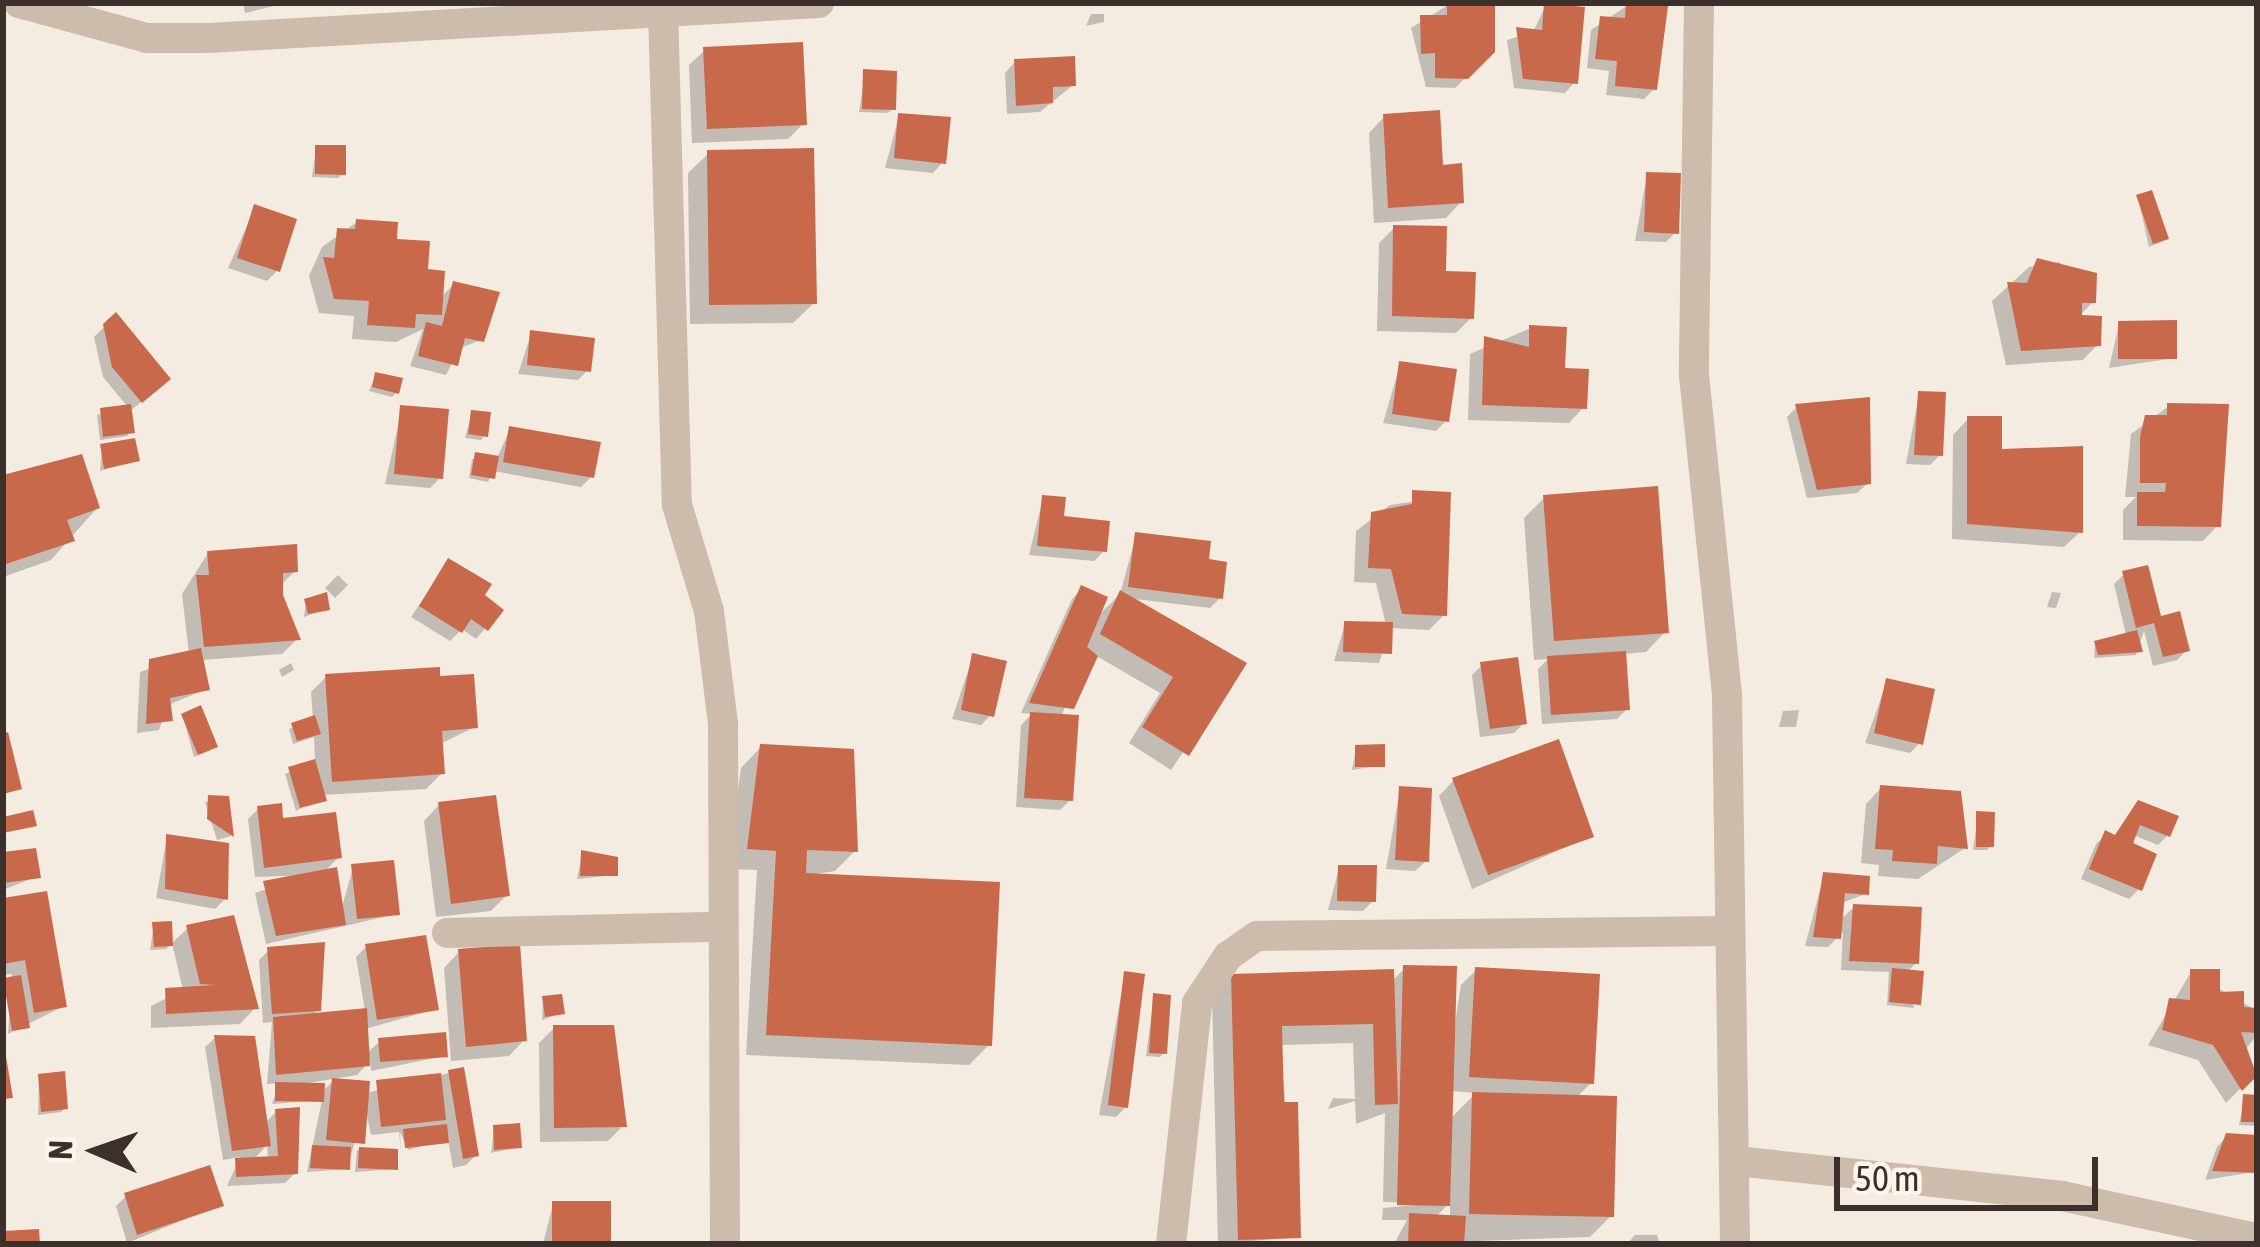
<!DOCTYPE html>
<html>
<head>
<meta charset="utf-8">
<style>
  body { margin:0 }
  #map { position:relative; width:2260px; height:1247px; overflow:hidden; background:#f4ebe1; font-family:"Asap Condensed",sans-serif }
  div>[style] { position:absolute }
  .shadow>* { inset:0; background:#0003 }
  .building>* { inset:0; background:#c8694b }
  .minor>* { height:30px; margin:-15px; padding:0 15px; transform-origin:15px; border-radius:15px; background:#cdbbac }
  span { translate:-50% -50%; white-space:nowrap; text-align:center; line-height:1.15; -webkit-text-stroke:10px #fbf5ee; paint-order:stroke }
  .frame { position:absolute; inset:0; border:6px solid #3b302b; pointer-events:none }
  .north { position:absolute; left:36px; top:1091px; width:120px; height:120px; -webkit-text-stroke:9px #fbf5ee; paint-order:stroke; rotate:272deg; font-size:33px; font-weight:700; line-height:48px; text-align:center; color:#3b302b }
  .north::after { content:''; display:block; margin:auto; width:42px; height:54px; background:#3b302b; clip-path:polygon(50% 0,100% 100%,50% 72%,0 100%) }
  .scale { position:absolute; left:1834px; top:1157px; width:264px; height:54px; box-sizing:border-box; border:6px solid #3b302b; border-top:0; padding-left:15px; font-size:36px; line-height:42px; white-space:nowrap; color:#3b302b; -webkit-text-stroke:9px #fbf5ee; paint-order:stroke }
</style>
</head>
<body>
<div id="map">
  <div class="shadow">
    <i style="clip-path:polygon(243px 3px,287px 3px,245px 13px)"></i>
    <i style="clip-path:polygon(1448px 5px,1492px 51px,1455px 88px,1426px 87px,1411px 28px)"></i>
    <i style="clip-path:polygon(1628px 5px,1654px 89px,1644px 99px,1606px 95px,1609px 71px,1587px 68px,1591px 30px)"></i>
    <i style="clip-path:polygon(1545px 7px,1575px 82px,1565px 93px,1514px 88px,1507px 40px,1533px 32px)"></i>
    <i style="clip-path:polygon(1091px 14px,1104px 14px,1104px 22px,1086px 26px)"></i>
    <i style="clip-path:polygon(705px 50px,804px 123px,788px 139px,692px 143px,689px 65px)"></i>
    <i style="clip-path:polygon(1015px 62px,1073px 85px,1040px 112px,1007px 114px,1005px 73px)"></i>
    <i style="clip-path:polygon(865px 72px,893px 109px,888px 113px,859px 112px)"></i>
    <i style="clip-path:polygon(899px 116px,943px 162px,933px 173px,885px 168px)"></i>
    <i style="clip-path:polygon(1384px 117px,1461px 202px,1446px 218px,1374px 223px,1369px 133px)"></i>
    <i style="clip-path:polygon(316px 148px,343px 174px,338px 178px,312px 177px)"></i>
    <i style="clip-path:polygon(709px 153px,814px 303px,793px 323px,690px 324px,688px 173px)"></i>
    <i style="clip-path:polygon(1647px 175px,1676px 232px,1666px 242px,1635px 241px)"></i>
    <i style="clip-path:polygon(2138px 197px,2166px 238px,2161px 242px,2149px 247px)"></i>
    <i style="clip-path:polygon(255px 208px,277px 271px,267px 281px,228px 268px)"></i>
    <i style="clip-path:polygon(357px 222px,394px 242px,440px 298px,454px 284px,481px 340px,460px 348px,446px 375px,410px 366px,423px 329px,396px 342px,352px 339px,354px 316px,319px 313px,309px 276px,322px 247px)"></i>
    <i style="clip-path:polygon(1394px 228px,1471px 318px,1456px 333px,1377px 331px,1379px 243px)"></i>
    <i style="clip-path:polygon(2059px 262px,2093px 302px,2077px 318px,2098px 344px,2083px 360px,2006px 365px,1992px 301px,2029px 267px)"></i>
    <i style="clip-path:polygon(2119px 324px,2174px 358px,2109px 368px)"></i>
    <i style="clip-path:polygon(105px 326px,157px 389px,129px 412px,128px 436px,100px 440px,97px 415px,128px 407px,103px 377px,94px 337px)"></i>
    <i style="clip-path:polygon(1531px 328px,1584px 407px,1569px 423px,1468px 420px,1470px 354px)"></i>
    <i style="clip-path:polygon(531px 334px,588px 370px,578px 380px,518px 374px)"></i>
    <i style="clip-path:polygon(1400px 365px,1446px 421px,1436px 431px,1383px 423px)"></i>
    <i style="clip-path:polygon(376px 375px,396px 393px,392px 397px,369px 391px)"></i>
    <i style="clip-path:polygon(1919px 394px,1940px 455px,1930px 465px,1906px 464px)"></i>
    <i style="clip-path:polygon(2169px 406px,2218px 525px,2203px 541px,2123px 540px,2123px 510px,2136px 497px,2125px 497px,2131px 434px)"></i>
    <i style="clip-path:polygon(1797px 407px,1868px 483px,1857px 493px,1807px 498px,1787px 417px)"></i>
    <i style="clip-path:polygon(402px 408px,440px 478px,430px 488px,385px 484px)"></i>
    <i style="clip-path:polygon(472px 413px,485px 435px,481px 440px,465px 438px)"></i>
    <i style="clip-path:polygon(1968px 419px,2080px 532px,2064px 547px,1952px 539px,1953px 435px)"></i>
    <i style="clip-path:polygon(510px 429px,592px 476px,581px 487px,493px 471px,488px 482px,469px 478px,472px 459px,497px 458px)"></i>
    <i style="clip-path:polygon(102px 447px,136px 460px,100px 471px)"></i>
    <i style="clip-path:polygon(3px 483px,97px 508px,51px 560px,3px 577px)"></i>
    <i style="clip-path:polygon(1448px 496px,1444px 615px,1429px 630px,1390px 628px,1379px 663px,1334px 661px,1345px 624px,1386px 625px,1376px 583px,1354px 582px,1356px 531px,1390px 505px)"></i>
    <i style="clip-path:polygon(1043px 498px,1104px 551px,1094px 561px,1029px 555px)"></i>
    <i style="clip-path:polygon(1544px 498px,1666px 631px,1646px 652px,1624px 654px,1627px 709px,1617px 719px,1542px 724px,1538px 669px,1548px 659px,1534px 660px,1524px 518px)"></i>
    <i style="clip-path:polygon(1136px 535px,1205px 562px,1220px 598px,1210px 608px,1127px 598px,1243px 664px,1171px 770px,1129px 743px,1160px 693px,1088px 651px,1061px 717px,1070px 800px,1060px 810px,1016px 807px,1021px 725px,1032px 714px,1021px 713px,1072px 599px,1082px 589px,1099px 615px,1120px 594px)"></i>
    <i style="clip-path:polygon(208px 553px,295px 571px,280px 586px,297px 639px,282px 654px,201px 660px,207px 689px,168px 705px,159px 730px,137px 733px,140px 672px,189px 654px,182px 594px)"></i>
    <i style="clip-path:polygon(448px 562px,500px 611px,476px 639px,462px 629px,450px 641px,411px 617px)"></i>
    <i style="clip-path:polygon(2124px 574px,2187px 650px,2177px 660px,2153px 666px,2144px 631px,2136px 655px,2094px 658px,2095px 644px,2126px 635px,2114px 584px)"></i>
    <i style="clip-path:polygon(338px 575px,348px 585px,335px 598px,325px 588px)"></i>
    <i style="clip-path:polygon(2061px 593px,2056px 608px,2047px 607px,2052px 592px)"></i>
    <i style="clip-path:polygon(306px 602px,327px 609px,304px 617px)"></i>
    <i style="clip-path:polygon(973px 656px,991px 715px,981px 725px,952px 719px)"></i>
    <i style="clip-path:polygon(291px 663px,294px 670px,282px 677px,279px 670px)"></i>
    <i style="clip-path:polygon(1482px 665px,1524px 723px,1514px 733px,1480px 737px,1472px 675px)"></i>
    <i style="clip-path:polygon(327px 676px,475px 727px,440px 744px,442px 773px,426px 789px,323px 795px,296px 811px,285px 774px,315px 762px,314px 737px,293px 744px,289px 729px,313px 719px,311px 692px)"></i>
    <i style="clip-path:polygon(1887px 681px,1920px 743px,1910px 753px,1865px 743px)"></i>
    <i style="clip-path:polygon(1799px 710px,1796px 727px,1779px 727px,1783px 711px)"></i>
    <i style="clip-path:polygon(183px 717px,214px 746px,210px 750px,194px 757px)"></i>
    <i style="clip-path:polygon(761px 747px,855px 851px,835px 871px,803px 876px,989px 1045px,969px 1065px,746px 1055px,757px 870px,728px 869px,741px 768px)"></i>
    <i style="clip-path:polygon(1356px 748px,1382px 765px,1352px 770px)"></i>
    <i style="clip-path:polygon(1454px 780px,1591px 836px,1472px 889px,1439px 796px)"></i>
    <i style="clip-path:polygon(1881px 788px,1965px 848px,1918px 879px,1878px 876px,1879px 865px,1861px 863px,1866px 804px)"></i>
    <i style="clip-path:polygon(1400px 789px,1426px 861px,1415px 871px,1386px 869px)"></i>
    <i style="clip-path:polygon(227px 798px,231px 836px,217px 840px,205px 802px)"></i>
    <i style="clip-path:polygon(439px 805px,507px 895px,491px 911px,436px 917px,424px 821px)"></i>
    <i style="clip-path:polygon(258px 809px,339px 857px,324px 872px,341px 911px,353px 867px,397px 914px,266px 944px,255px 893px,308px 875px,255px 877px,248px 819px)"></i>
    <i style="clip-path:polygon(2135px 810px,2168px 835px,2158px 845px,2133px 835px,2139px 889px,2129px 899px,2081px 879px,2096px 844px,2106px 834px,2109px 849px)"></i>
    <i style="clip-path:polygon(1978px 814px,1991px 846px,1987px 850px,1973px 850px)"></i>
    <i style="clip-path:polygon(167px 837px,225px 899px,215px 909px,156px 898px)"></i>
    <i style="clip-path:polygon(582px 854px,615px 875px,577px 879px)"></i>
    <i style="clip-path:polygon(3px 855px,38px 876px,3px 890px)"></i>
    <i style="clip-path:polygon(1339px 868px,1373px 901px,1363px 911px,1328px 910px)"></i>
    <i style="clip-path:polygon(1824px 875px,1866px 894px,1841px 903px,1839px 921px,1854px 907px,1916px 963px,1906px 973px,1914px 1008px,1887px 1005px,1889px 972px,1841px 970px,1843px 932px,1828px 947px,1805px 946px)"></i>
    <i style="clip-path:polygon(3px 901px,64px 1006px,8px 1034px,12px 974px,3px 975px)"></i>
    <i style="clip-path:polygon(154px 925px,170px 945px,166px 949px,150px 950px)"></i>
    <i style="clip-path:polygon(188px 928px,255px 1008px,240px 1024px,151px 1028px,151px 1006px,183px 990px,172px 943px)"></i>
    <i style="clip-path:polygon(366px 947px,436px 1009px,365px 1029px,366px 1054px,380px 1041px,445px 1056px,371px 1071px,370px 1061px,357px 1075px,295px 1085px,322px 1092px,333px 1081px,366px 1093px,449px 1073px,476px 1155px,466px 1165px,453px 1168px,448px 1139px,408px 1150px,400px 1132px,401px 1151px,399px 1132px,371px 1135px,365px 1106px,347px 1169px,307px 1172px,322px 1100px,272px 1104px,279px 1083px,267px 1084px,272px 1022px,263px 1023px,259px 960px,269px 950px,318px 1010px,312px 1016px,365px 1011px,356px 957px)"></i>
    <i style="clip-path:polygon(459px 952px,524px 1040px,509px 1056px,451px 1061px,444px 968px)"></i>
    <i style="clip-path:polygon(evenodd,1405px 968px,1452px 1042px,1461px 985px,1476px 970px,1591px 1083px,1576px 1098px,1611px 1216px,1590px 1237px,1394px 1244px,1407px 1220px,1382px 1220px,1383px 1208px,1436px 1203px,1383px 1202px,1385px 1113px,1356px 1124px,1355px 1101px,1328px 1109px,1333px 1098px,1355px 1099px,1353px 1043px,1280px 1045px,1298px 1237px,1218px 1244px,1212px 997px,1232px 977px,1392px 981px,1405px 968px,1450px 1091px,1476px 1093px,1450px 1119px,1450px 1091px,1405px 968px,1450px 1202px,1450px 1219px,1435px 1218px,1450px 1202px)"></i>
    <i style="clip-path:polygon(2191px 972px,2257px 1011px,2257px 1035px,2238px 1059px,2257px 1072px,2226px 1103px,2198px 1060px,2148px 1045px)"></i>
    <i style="clip-path:polygon(1125px 974px,1126px 1107px,1116px 1117px,1099px 1115px)"></i>
    <i style="clip-path:polygon(1154px 996px,1164px 1052px,1160px 1057px,1146px 1056px)"></i>
    <i style="clip-path:polygon(543px 999px,562px 1013px,542px 1020px)"></i>
    <i style="clip-path:polygon(554px 1028px,623px 1126px,608px 1141px,540px 1142px,539px 1043px)"></i>
    <i style="clip-path:polygon(evenodd,215px 1038px,265px 1123px,276px 1112px,295px 1173px,285px 1183px,227px 1186px,240px 1157px,223px 1160px,205px 1047px,215px 1038px,267px 1145px,268px 1159px,253px 1160px,267px 1145px)"></i>
    <i style="clip-path:polygon(39px 1077px,65px 1108px,61px 1112px,38px 1115px)"></i>
    <i style="clip-path:polygon(2245px 1097px,2257px 1098px,2257px 1126px,2239px 1125px)"></i>
    <i style="clip-path:polygon(494px 1128px,519px 1147px,491px 1153px)"></i>
    <i style="clip-path:polygon(2227px 1136px,2254px 1172px,2205px 1180px,2217px 1147px)"></i>
    <i style="clip-path:polygon(357px 1150px,395px 1152px,395px 1169px,355px 1172px)"></i>
    <i style="clip-path:polygon(126px 1196px,220px 1205px,127px 1243px,116px 1206px)"></i>
    <i style="clip-path:polygon(553px 1204px,608px 1244px,543px 1244px)"></i>
    <i style="clip-path:polygon(1635px 1235px,1657px 1235px,1660px 1244px,1627px 1244px)"></i>
  </div>
  <div class="building">
    <i style="clip-path:polygon(1447px 3px,1495px 3px,1495px 52px,1468px 79px,1435px 78px,1435px 53px,1421px 54px,1420px 15px,1447px 15px)"></i>
    <i style="clip-path:polygon(1544px 3px,1585px 7px,1578px 84px,1523px 79px,1516px 27px,1542px 30px)"></i>
    <i style="clip-path:polygon(1626px 3px,1668px 6px,1657px 90px,1615px 86px,1617px 61px,1595px 59px,1600px 16px,1625px 18px)"></i>
    <i style="clip-path:polygon(803px 42px,807px 125px,707px 129px,703px 47px)"></i>
    <i style="clip-path:polygon(1075px 56px,1076px 86px,1053px 87px,1053px 103px,1016px 106px,1014px 59px)"></i>
    <i style="clip-path:polygon(863px 69px,897px 71px,896px 110px,862px 109px)"></i>
    <i style="clip-path:polygon(1440px 110px,1443px 165px,1462px 163px,1464px 203px,1388px 208px,1383px 114px)"></i>
    <i style="clip-path:polygon(898px 113px,951px 117px,946px 164px,894px 158px)"></i>
    <i style="clip-path:polygon(315px 145px,346px 145px,346px 175px,315px 174px)"></i>
    <i style="clip-path:polygon(814px 148px,817px 304px,709px 305px,707px 150px)"></i>
    <i style="clip-path:polygon(1646px 172px,1681px 173px,1679px 234px,1644px 232px)"></i>
    <i style="clip-path:polygon(2152px 190px,2169px 239px,2153px 244px,2136px 195px)"></i>
    <i style="clip-path:polygon(254px 204px,297px 219px,280px 272px,237px 258px)"></i>
    <i style="clip-path:polygon(356px 219px,398px 222px,397px 239px,430px 241px,428px 269px,445px 271px,442px 315px,416px 314px,415px 328px,367px 325px,369px 301px,334px 299px,323px 257px,334px 258px,337px 228px,355px 229px)"></i>
    <i style="clip-path:polygon(1393px 225px,1447px 226px,1446px 271px,1476px 272px,1474px 319px,1392px 316px)"></i>
    <i style="clip-path:polygon(2037px 258px,2097px 273px,2096px 303px,2082px 303px,2082px 315px,2102px 316px,2101px 346px,2021px 351px,2007px 282px,2027px 283px)"></i>
    <i style="clip-path:polygon(453px 281px,500px 292px,484px 342px,465px 338px,458px 366px,418px 356px,426px 322px,442px 326px)"></i>
    <i style="clip-path:polygon(116px 312px,171px 379px,142px 403px,112px 367px,103px 324px)"></i>
    <i style="clip-path:polygon(2177px 320px,2177px 359px,2118px 359px,2118px 321px)"></i>
    <i style="clip-path:polygon(1529px 325px,1567px 327px,1565px 368px,1589px 369px,1587px 409px,1482px 405px,1484px 336px,1529px 347px)"></i>
    <i style="clip-path:polygon(530px 330px,595px 338px,591px 372px,527px 365px)"></i>
    <i style="clip-path:polygon(1399px 361px,1457px 369px,1449px 422px,1392px 414px)"></i>
    <i style="clip-path:polygon(375px 372px,403px 378px,399px 394px,372px 387px)"></i>
    <i style="clip-path:polygon(1918px 391px,1946px 392px,1943px 456px,1914px 455px)"></i>
    <i style="clip-path:polygon(1870px 397px,1871px 484px,1817px 490px,1795px 404px)"></i>
    <i style="clip-path:polygon(2167px 403px,2229px 404px,2221px 527px,2137px 526px,2137px 492px,2165px 492px,2166px 483px,2140px 483px,2140px 437px,2145px 415px,2167px 415px)"></i>
    <i style="clip-path:polygon(131px 404px,135px 433px,103px 437px,100px 408px)"></i>
    <i style="clip-path:polygon(400px 405px,449px 409px,443px 479px,394px 474px)"></i>
    <i style="clip-path:polygon(471px 410px,491px 412px,488px 437px,468px 434px)"></i>
    <i style="clip-path:polygon(1967px 416px,2002px 416px,2002px 449px,2083px 446px,2083px 533px,1967px 524px)"></i>
    <i style="clip-path:polygon(509px 426px,601px 442px,594px 478px,503px 462px)"></i>
    <i style="clip-path:polygon(135px 438px,140px 461px,104px 469px,100px 444px)"></i>
    <i style="clip-path:polygon(475px 452px,499px 456px,495px 479px,471px 475px)"></i>
    <i style="clip-path:polygon(82px 454px,100px 508px,67px 520px,75px 541px,3px 565px,3px 475px)"></i>
    <i style="clip-path:polygon(1658px 486px,1669px 633px,1554px 641px,1543px 495px)"></i>
    <i style="clip-path:polygon(1412px 490px,1451px 492px,1447px 616px,1402px 614px,1391px 569px,1368px 568px,1371px 512px,1412px 504px)"></i>
    <i style="clip-path:polygon(1042px 495px,1066px 497px,1064px 516px,1110px 521px,1107px 552px,1037px 546px)"></i>
    <i style="clip-path:polygon(1135px 532px,1211px 541px,1209px 559px,1227px 562px,1223px 599px,1128px 587px)"></i>
    <i style="clip-path:polygon(297px 544px,298px 572px,283px 573px,283px 595px,301px 640px,204px 647px,196px 575px,209px 575px,207px 551px)"></i>
    <i style="clip-path:polygon(448px 558px,492px 584px,485px 595px,504px 610px,488px 631px,471px 619px,462px 633px,419px 606px)"></i>
    <i style="clip-path:polygon(2148px 565px,2161px 616px,2180px 611px,2190px 651px,2163px 657px,2154px 623px,2136px 628px,2122px 571px)"></i>
    <i style="clip-path:polygon(1081px 585px,1108px 597px,1087px 647px,1098px 656px,1074px 709px,1029px 703px)"></i>
    <i style="clip-path:polygon(1120px 590px,1247px 663px,1189px 756px,1142px 727px,1173px 677px,1100px 634px)"></i>
    <i style="clip-path:polygon(327px 592px,330px 610px,308px 614px,304px 599px)"></i>
    <i style="clip-path:polygon(1344px 621px,1393px 622px,1392px 654px,1343px 652px)"></i>
    <i style="clip-path:polygon(2137px 630px,2143px 652px,2098px 655px,2094px 641px)"></i>
    <i style="clip-path:polygon(201px 648px,210px 690px,170px 698px,173px 721px,146px 724px,149px 659px)"></i>
    <i style="clip-path:polygon(1626px 651px,1630px 710px,1551px 715px,1547px 656px)"></i>
    <i style="clip-path:polygon(972px 653px,1007px 661px,994px 717px,961px 710px)"></i>
    <i style="clip-path:polygon(1518px 657px,1527px 724px,1490px 729px,1480px 662px)"></i>
    <i style="clip-path:polygon(440px 667px,440px 676px,474px 674px,478px 728px,442px 731px,445px 774px,332px 782px,325px 674px)"></i>
    <i style="clip-path:polygon(1886px 678px,1935px 689px,1923px 745px,1874px 733px)"></i>
    <i style="clip-path:polygon(201px 705px,218px 747px,198px 755px,181px 714px)"></i>
    <i style="clip-path:polygon(1030px 712px,1079px 715px,1073px 801px,1024px 798px)"></i>
    <i style="clip-path:polygon(315px 715px,321px 734px,297px 741px,291px 723px)"></i>
    <i style="clip-path:polygon(8px 732px,22px 789px,3px 794px,3px 734px)"></i>
    <i style="clip-path:polygon(1559px 739px,1594px 837px,1488px 875px,1452px 778px)"></i>
    <i style="clip-path:polygon(760px 744px,854px 749px,858px 852px,807px 850px,806px 873px,1000px 882px,992px 1046px,766px 1035px,776px 851px,747px 849px)"></i>
    <i style="clip-path:polygon(1385px 744px,1385px 767px,1355px 767px,1355px 745px)"></i>
    <i style="clip-path:polygon(315px 759px,327px 801px,300px 808px,288px 767px)"></i>
    <i style="clip-path:polygon(1880px 785px,1961px 791px,1968px 849px,1938px 846px,1937px 864px,1892px 861px,1893px 850px,1875px 849px)"></i>
    <i style="clip-path:polygon(1399px 786px,1432px 788px,1429px 862px,1395px 860px)"></i>
    <i style="clip-path:polygon(208px 795px,229px 796px,234px 837px,207px 819px)"></i>
    <i style="clip-path:polygon(496px 795px,510px 896px,451px 904px,438px 802px)"></i>
    <i style="clip-path:polygon(2138px 800px,2179px 816px,2170px 837px,2140px 825px,2133px 843px,2157px 854px,2142px 891px,2089px 869px,2105px 830px,2115px 835px)"></i>
    <i style="clip-path:polygon(282px 803px,283px 818px,336px 812px,342px 858px,264px 868px,257px 806px)"></i>
    <i style="clip-path:polygon(33px 810px,37px 826px,3px 833px,3px 817px)"></i>
    <i style="clip-path:polygon(1976px 811px,1995px 812px,1994px 847px,1976px 847px)"></i>
    <i style="clip-path:polygon(166px 834px,229px 843px,228px 900px,165px 889px)"></i>
    <i style="clip-path:polygon(36px 848px,41px 878px,3px 883px,3px 852px)"></i>
    <i style="clip-path:polygon(581px 850px,618px 857px,618px 876px,580px 876px)"></i>
    <i style="clip-path:polygon(394px 860px,400px 915px,357px 919px,351px 864px)"></i>
    <i style="clip-path:polygon(1338px 865px,1377px 865px,1376px 902px,1337px 901px)"></i>
    <i style="clip-path:polygon(337px 867px,346px 925px,276px 936px,263px 881px)"></i>
    <i style="clip-path:polygon(1823px 872px,1870px 876px,1869px 895px,1845px 893px,1841px 939px,1813px 937px)"></i>
    <i style="clip-path:polygon(47px 891px,67px 1007px,34px 1013px,25px 960px,3px 964px,3px 898px)"></i>
    <i style="clip-path:polygon(1853px 904px,1922px 907px,1919px 964px,1849px 961px)"></i>
    <i style="clip-path:polygon(234px 915px,259px 1009px,166px 1014px,165px 988px,216px 985px,200px 984px,186px 925px)"></i>
    <i style="clip-path:polygon(172px 921px,173px 946px,154px 947px,152px 922px)"></i>
    <i style="clip-path:polygon(426px 935px,439px 1010px,377px 1020px,365px 944px)"></i>
    <i style="clip-path:polygon(325px 942px,321px 1011px,272px 1014px,267px 947px)"></i>
    <i style="clip-path:polygon(520px 944px,527px 1041px,466px 1047px,458px 949px)"></i>
    <i style="clip-path:polygon(1403px 965px,1457px 966px,1450px 1206px,1397px 1205px)"></i>
    <i style="clip-path:polygon(1475px 967px,1600px 974px,1594px 1084px,1469px 1077px)"></i>
    <i style="clip-path:polygon(1892px 968px,1924px 971px,1921px 1005px,1889px 1002px)"></i>
    <i style="clip-path:polygon(1394px 969px,1398px 1104px,1375px 1105px,1373px 1024px,1282px 1026px,1284px 1102px,1298px 1102px,1301px 1238px,1238px 1240px,1231px 974px)"></i>
    <i style="clip-path:polygon(2190px 969px,2220px 969px,2220px 992px,2244px 991px,2244px 1007px,2257px 1008px,2257px 1033px,2241px 1032px,2257px 1076px,2242px 1091px,2213px 1045px,2162px 1030px,2169px 998px,2190px 1000px)"></i>
    <i style="clip-path:polygon(1124px 971px,1145px 974px,1128px 1108px,1108px 1105px)"></i>
    <i style="clip-path:polygon(21px 975px,30px 1028px,12px 1031px,3px 978px)"></i>
    <i style="clip-path:polygon(1153px 993px,1171px 995px,1167px 1054px,1149px 1053px)"></i>
    <i style="clip-path:polygon(562px 994px,565px 1014px,545px 1017px,542px 996px)"></i>
    <i style="clip-path:polygon(367px 1008px,370px 1066px,276px 1075px,273px 1017px)"></i>
    <i style="clip-path:polygon(553px 1025px,614px 1025px,627px 1127px,554px 1128px)"></i>
    <i style="clip-path:polygon(446px 1032px,448px 1057px,380px 1062px,378px 1038px)"></i>
    <i style="clip-path:polygon(214px 1035px,255px 1036px,271px 1146px,232px 1151px)"></i>
    <i style="clip-path:polygon(3px 1039px,13px 1098px,3px 1099px)"></i>
    <i style="clip-path:polygon(464px 1067px,479px 1156px,463px 1159px,448px 1070px)"></i>
    <i style="clip-path:polygon(65px 1071px,68px 1109px,41px 1112px,38px 1074px)"></i>
    <i style="clip-path:polygon(441px 1073px,446px 1120px,381px 1127px,376px 1080px)"></i>
    <i style="clip-path:polygon(332px 1078px,370px 1081px,365px 1144px,326px 1140px)"></i>
    <i style="clip-path:polygon(275px 1082px,325px 1083px,324px 1102px,275px 1101px)"></i>
    <i style="clip-path:polygon(1472px 1092px,1617px 1096px,1614px 1217px,1469px 1214px)"></i>
    <i style="clip-path:polygon(2243px 1094px,2257px 1095px,2257px 1122px,2241px 1122px)"></i>
    <i style="clip-path:polygon(300px 1107px,298px 1174px,236px 1177px,235px 1158px,278px 1156px,275px 1109px)"></i>
    <i style="clip-path:polygon(520px 1123px,522px 1148px,494px 1150px,493px 1125px)"></i>
    <i style="clip-path:polygon(447px 1124px,449px 1143px,405px 1148px,403px 1129px)"></i>
    <i style="clip-path:polygon(2226px 1133px,2257px 1135px,2257px 1173px,2212px 1171px)"></i>
    <i style="clip-path:polygon(312px 1145px,351px 1147px,350px 1170px,310px 1168px)"></i>
    <i style="clip-path:polygon(359px 1147px,398px 1149px,398px 1170px,358px 1168px)"></i>
    <i style="clip-path:polygon(210px 1165px,224px 1206px,137px 1235px,124px 1193px)"></i>
    <i style="clip-path:polygon(552px 1201px,611px 1201px,611px 1244px,552px 1244px)"></i>
    <i style="clip-path:polygon(1409px 1213px,1466px 1216px,1464px 1244px,1408px 1244px)"></i>
    <i style="clip-path:polygon(39px 1229px,40px 1244px,3px 1244px,3px 1231px)"></i>
  </div>
  <div class="minor">
    <i style="left:19px;top:3px;width:133px;rotate:15.3deg"></i>
    <i style="left:147px;top:38px;width:62px"></i>
    <i style="left:209px;top:38px;width:611px;rotate:-3.28deg"></i>
    <i style="left:1699px;top:3px;width:372px;rotate:90.8deg"></i>
    <i style="left:1694px;top:375px;width:324px;rotate:84.1deg"></i>
    <i style="left:1727px;top:697px;width:547px;rotate:89.16deg"></i>
    <i style="left:663px;top:9px;width:496px;rotate:88.4deg"></i>
    <i style="left:677px;top:505px;width:111px;rotate:73.2deg"></i>
    <i style="left:709px;top:611px;width:114px;rotate:82.9deg"></i>
    <i style="left:723px;top:724px;width:520px;rotate:89.78deg"></i>
    <i style="left:447px;top:933px;width:273px;rotate:-1.3deg"></i>
    <i style="left:1736px;top:1161px;width:328px;rotate:6.1deg"></i>
    <i style="left:2062px;top:1196px;width:199px;rotate:12.2deg"></i>
    <i style="left:1171px;top:1244px;width:242px;rotate:-83.8deg"></i>
    <i style="left:1197px;top:1003px;width:56px;rotate:-56.6deg"></i>
    <i style="left:1228px;top:956px;width:35px;rotate:-35deg"></i>
    <i style="left:1257px;top:936px;width:469px;rotate:-0.6deg"></i>
  </div>
  <div class="frame"></div>
  <div class="north">N</div>
  <div class="scale">50 m</div>
</div>
</body>
</html>
